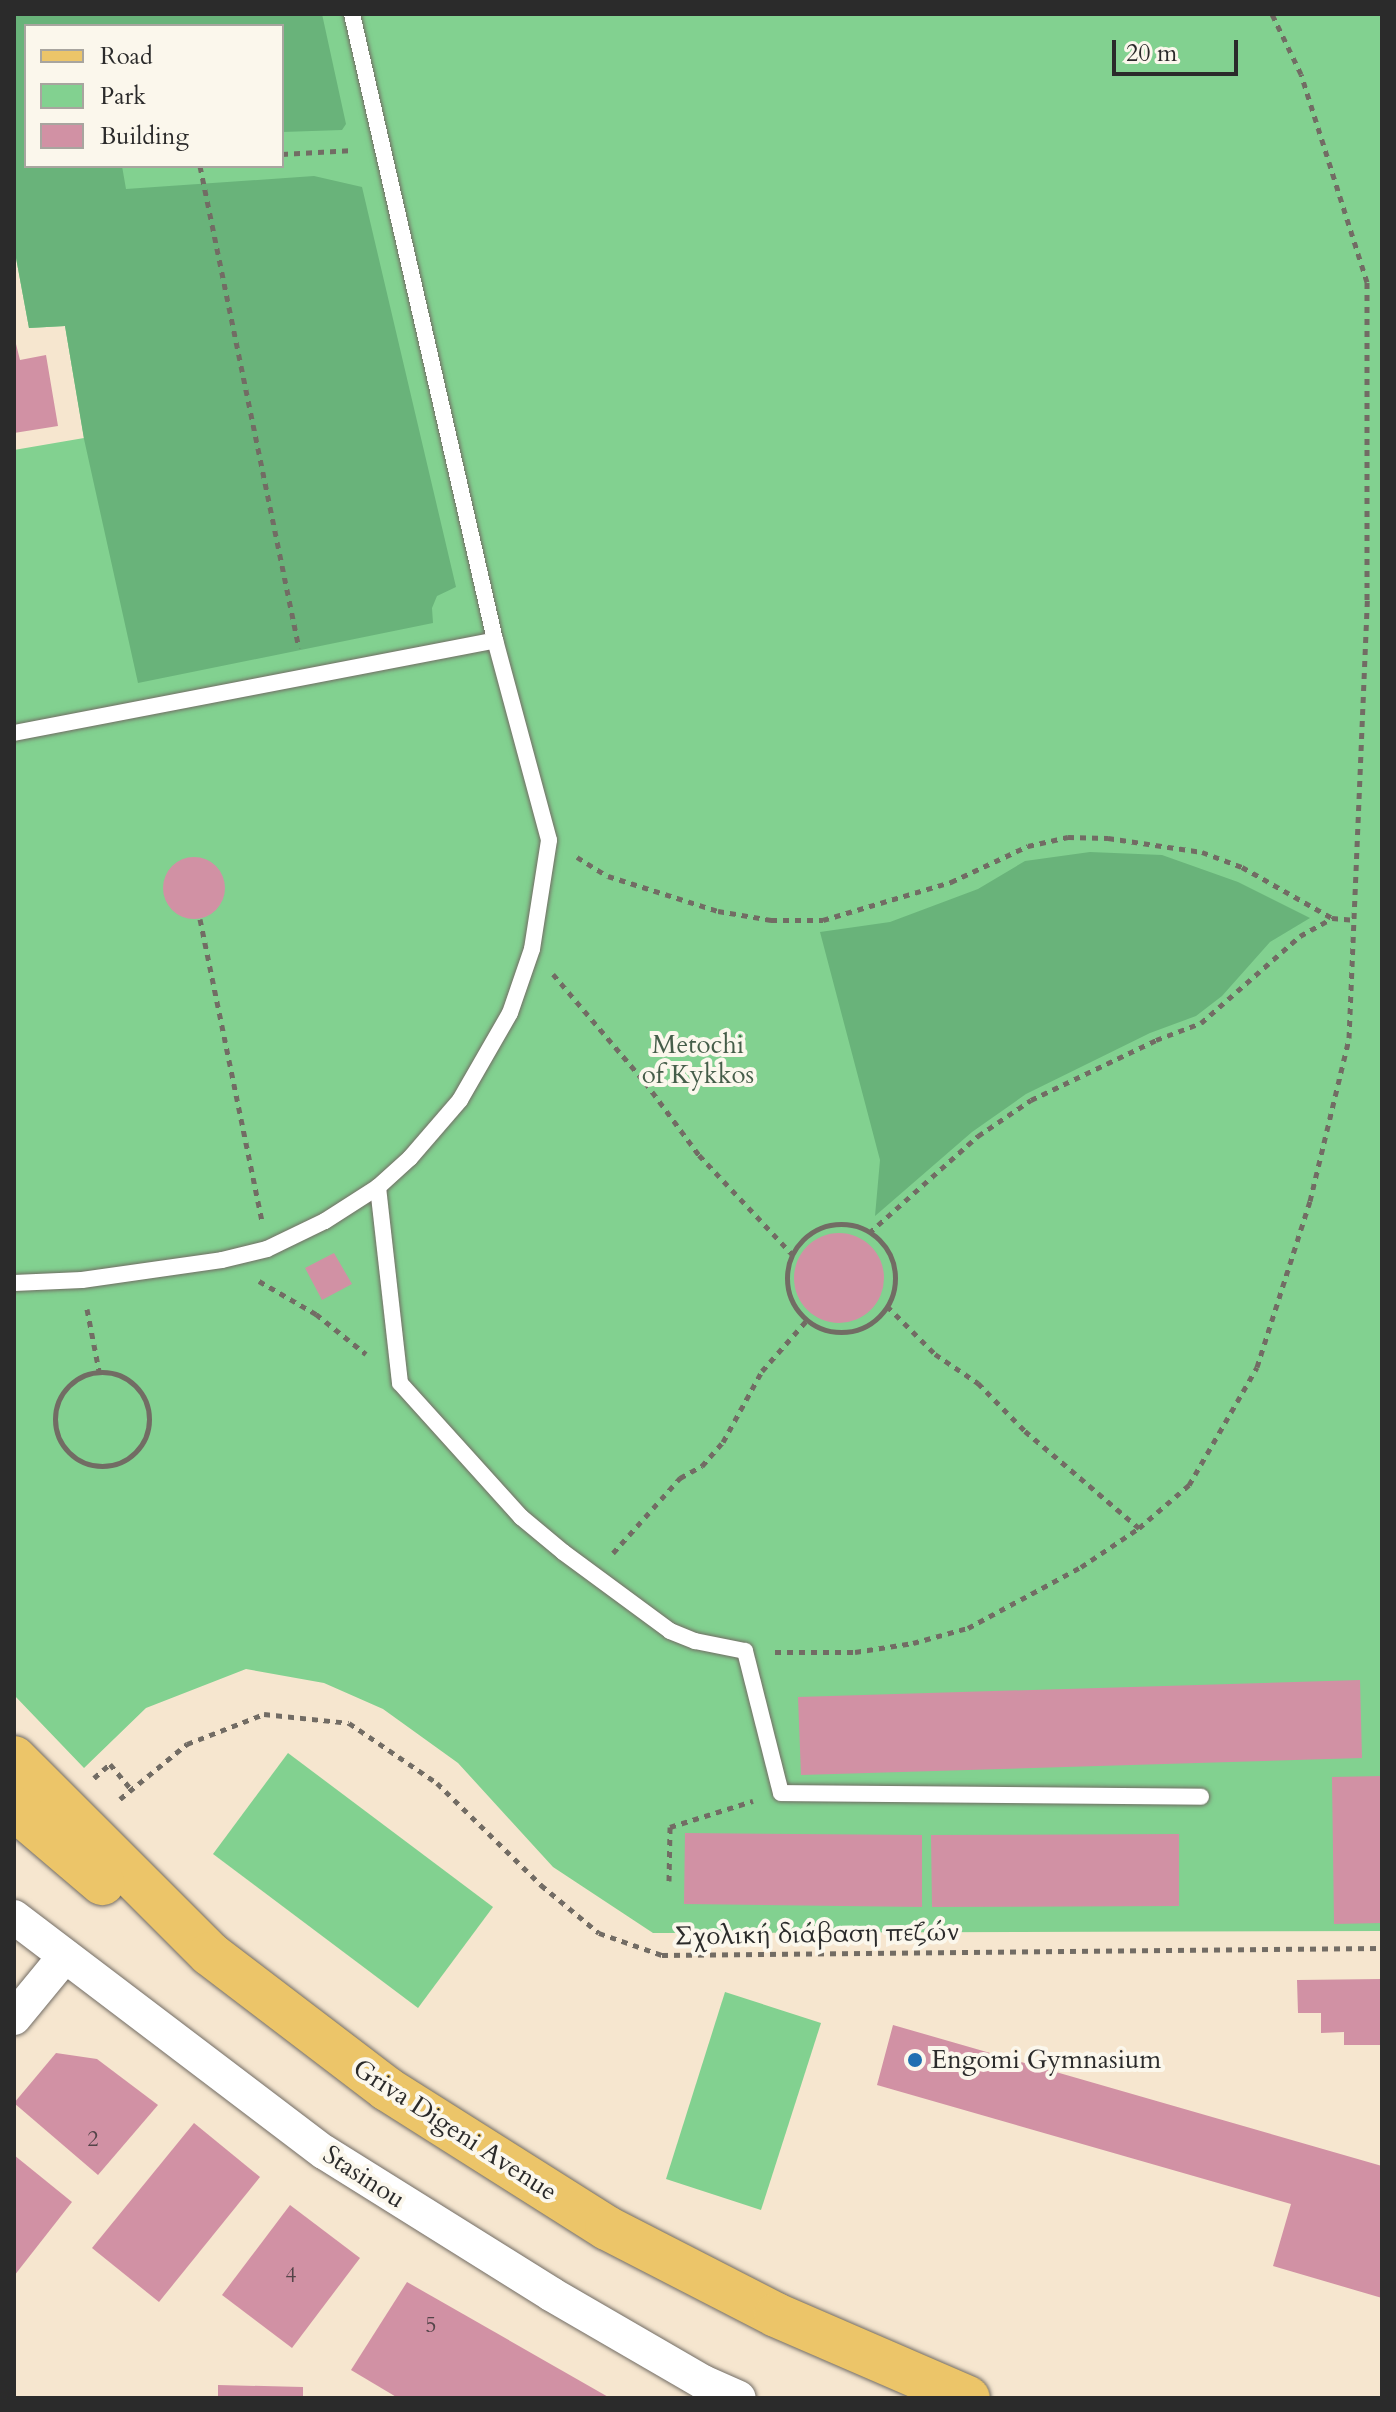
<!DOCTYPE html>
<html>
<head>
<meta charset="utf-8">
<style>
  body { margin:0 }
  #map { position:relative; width:1396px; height:2412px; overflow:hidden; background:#f6e6cf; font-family:Cardo,serif }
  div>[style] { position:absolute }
  .green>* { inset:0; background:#82d190 }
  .forest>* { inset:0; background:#69b37a }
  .building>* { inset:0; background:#d191a4 }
  .round { border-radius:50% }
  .path>* { height:5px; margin-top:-2.5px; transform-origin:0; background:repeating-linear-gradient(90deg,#726c64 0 6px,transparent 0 12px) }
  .path>.ring { margin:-2.5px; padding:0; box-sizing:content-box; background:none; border:5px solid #726c64; border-radius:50% }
  .roads { filter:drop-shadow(0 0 2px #726c64) drop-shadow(0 0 2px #726c64) }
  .service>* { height:16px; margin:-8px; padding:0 8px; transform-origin:8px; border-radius:8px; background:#fff }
  .minor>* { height:34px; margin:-17px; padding:0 17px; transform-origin:17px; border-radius:17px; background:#fff }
  .primary>* { height:44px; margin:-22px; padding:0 22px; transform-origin:22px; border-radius:22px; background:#ecc569 }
  .dots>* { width:22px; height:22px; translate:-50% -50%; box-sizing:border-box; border:4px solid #fbf7ec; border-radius:50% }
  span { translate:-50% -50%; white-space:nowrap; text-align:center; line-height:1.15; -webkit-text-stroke:8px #fbf7ec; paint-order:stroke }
  .number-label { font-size:22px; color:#544449 }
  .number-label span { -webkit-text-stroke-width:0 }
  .park-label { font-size:26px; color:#455d49 }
  .street-label { font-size:26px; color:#2b2b2b }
  .poi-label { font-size:26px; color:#2b2b2b }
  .left { translate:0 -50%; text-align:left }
  .frame { position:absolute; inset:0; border:16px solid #2b2b2b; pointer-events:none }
  .legend { position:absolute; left:24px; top:24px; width:260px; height:144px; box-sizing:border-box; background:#fbf7ec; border:2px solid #a8a59f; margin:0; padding:10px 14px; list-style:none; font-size:24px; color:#2b2b2b }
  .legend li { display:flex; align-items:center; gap:16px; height:40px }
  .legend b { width:40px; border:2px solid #a8a59f }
  .scale { position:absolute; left:1112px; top:40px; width:126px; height:36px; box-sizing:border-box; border:4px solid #2b2b2b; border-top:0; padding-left:10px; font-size:24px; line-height:28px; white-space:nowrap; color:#2b2b2b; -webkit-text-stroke:6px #fbf7ec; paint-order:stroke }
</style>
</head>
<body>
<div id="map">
  <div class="green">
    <i style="clip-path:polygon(evenodd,14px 14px,1382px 14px,1382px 1931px,653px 1933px,553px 1867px,458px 1763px,383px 1709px,324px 1683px,246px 1669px,146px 1708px,84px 1768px,14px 1695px,14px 450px,84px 438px,65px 326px,29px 328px,14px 247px,14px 14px,26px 26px,282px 26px,282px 166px,26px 166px,26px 26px)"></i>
    <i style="clip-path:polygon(288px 1753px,493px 1907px,418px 2008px,213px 1854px)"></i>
    <i style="clip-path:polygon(725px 1992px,821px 2023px,761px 2210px,666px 2179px)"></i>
  </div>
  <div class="forest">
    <i style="clip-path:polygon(14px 14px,322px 14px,346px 124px,342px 130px,282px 132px,282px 26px,26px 26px,26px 166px,122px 166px,126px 189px,314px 176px,362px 187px,456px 587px,437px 596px,432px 608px,433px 623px,138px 683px,84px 439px,65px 326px,29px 328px,14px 247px)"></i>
    <i style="clip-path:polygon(1090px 852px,1162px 855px,1238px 882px,1310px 918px,1270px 942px,1222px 996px,1196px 1016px,1150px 1033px,1026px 1094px,972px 1132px,875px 1216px,880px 1160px,820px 932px,890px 922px,978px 889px,1025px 861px)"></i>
  </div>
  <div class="building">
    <i style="clip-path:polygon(14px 336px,20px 360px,46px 355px,58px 426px,14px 433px)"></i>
    <i class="round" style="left:163px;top:857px;width:62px;height:62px"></i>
    <i class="round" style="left:794px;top:1233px;width:90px;height:90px"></i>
    <i style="clip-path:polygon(334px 1253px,352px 1284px,322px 1300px,305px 1268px)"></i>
    <i style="clip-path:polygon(1360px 1680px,1362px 1758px,801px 1775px,798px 1697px)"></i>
    <i style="clip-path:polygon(1382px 1776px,1382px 1923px,1334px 1924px,1332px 1777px)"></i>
    <i style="clip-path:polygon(685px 1833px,922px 1835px,922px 1907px,684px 1904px)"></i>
    <i style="clip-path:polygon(1179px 1834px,1179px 1906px,932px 1907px,931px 1835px)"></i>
    <i style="clip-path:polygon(1382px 1979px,1382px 2045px,1344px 2045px,1344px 2032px,1321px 2033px,1321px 2013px,1298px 2013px,1297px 1980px)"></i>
    <i style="clip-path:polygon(893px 2025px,1382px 2166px,1382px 2298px,1273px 2266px,1291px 2204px,877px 2085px)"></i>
    <i style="clip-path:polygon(56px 2053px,97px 2059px,158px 2105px,98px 2175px,14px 2103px)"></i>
    <i style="clip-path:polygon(194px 2123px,260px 2177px,159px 2302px,92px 2248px)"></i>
    <i style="clip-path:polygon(14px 2155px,72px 2202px,14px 2276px)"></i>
    <i style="clip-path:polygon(290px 2205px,360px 2258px,292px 2348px,222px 2295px)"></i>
    <i style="clip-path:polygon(407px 2282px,610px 2398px,398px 2398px,351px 2370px)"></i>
    <i style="clip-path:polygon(218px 2385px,303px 2387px,303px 2398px,218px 2398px)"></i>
  </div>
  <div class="path">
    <i style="left:282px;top:154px;width:72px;rotate:-3.2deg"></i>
    <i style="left:200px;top:166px;width:492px;rotate:78.4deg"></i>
    <i style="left:577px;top:857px;width:36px;rotate:32deg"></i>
    <i style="left:608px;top:876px;width:115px;rotate:17.7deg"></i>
    <i style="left:718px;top:911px;width:54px;rotate:9.6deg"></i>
    <i style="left:771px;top:920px;width:52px"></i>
    <i style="left:823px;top:920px;width:134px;rotate:-16.5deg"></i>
    <i style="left:951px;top:882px;width:85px;rotate:-25.1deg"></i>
    <i style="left:1028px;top:846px;width:41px;rotate:-12.7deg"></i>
    <i style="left:1068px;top:837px;width:40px;rotate:1.4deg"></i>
    <i style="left:1108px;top:838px;width:95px;rotate:8.5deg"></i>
    <i style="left:1202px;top:852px;width:43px;rotate:20.6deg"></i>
    <i style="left:1242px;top:867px;width:103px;rotate:29.5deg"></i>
    <i style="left:200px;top:919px;width:308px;rotate:78.4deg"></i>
    <i style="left:553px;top:974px;width:142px;rotate:49.6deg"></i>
    <i style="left:645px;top:1082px;width:91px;rotate:53.5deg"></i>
    <i style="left:699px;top:1155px;width:137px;rotate:46.8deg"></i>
    <i class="ring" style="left:787px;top:1224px;width:103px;height:103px"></i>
    <i style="left:869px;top:1233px;width:146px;rotate:-41.7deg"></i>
    <i style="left:978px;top:1136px;width:64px;rotate:-34.2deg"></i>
    <i style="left:1031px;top:1100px;width:139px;rotate:-25.6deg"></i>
    <i style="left:1156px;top:1040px;width:48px;rotate:-20.7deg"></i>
    <i style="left:1201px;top:1023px;width:132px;rotate:-41.3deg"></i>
    <i style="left:1300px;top:936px;width:37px;rotate:-29deg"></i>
    <i style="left:1332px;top:918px;width:21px;rotate:5deg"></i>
    <i style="left:259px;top:1281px;width:66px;rotate:30.1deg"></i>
    <i style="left:316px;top:1314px;width:64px;rotate:38.7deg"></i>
    <i style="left:887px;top:1306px;width:68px;rotate:45deg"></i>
    <i style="left:935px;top:1354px;width:52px;rotate:34deg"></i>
    <i style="left:978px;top:1383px;width:67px;rotate:45.6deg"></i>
    <i style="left:1025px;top:1431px;width:150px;rotate:40.4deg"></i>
    <i style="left:87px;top:1309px;width:63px;rotate:79deg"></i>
    <i class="ring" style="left:55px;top:1372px;width:89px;height:89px"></i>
    <i style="left:613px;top:1553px;width:101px;rotate:-48.2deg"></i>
    <i style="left:680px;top:1478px;width:25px;rotate:-29deg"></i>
    <i style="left:702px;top:1466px;width:32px;rotate:-49deg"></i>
    <i style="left:723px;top:1442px;width:81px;rotate:-61.2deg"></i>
    <i style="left:762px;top:1371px;width:68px;rotate:-48.6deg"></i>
    <i style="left:775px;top:1652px;width:80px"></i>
    <i style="left:855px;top:1652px;width:59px;rotate:-8.8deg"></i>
    <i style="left:913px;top:1643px;width:57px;rotate:-15.3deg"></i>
    <i style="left:968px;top:1628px;width:128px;rotate:-28.4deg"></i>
    <i style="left:1081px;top:1567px;width:70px;rotate:-33.9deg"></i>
    <i style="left:1139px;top:1528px;width:66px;rotate:-40.7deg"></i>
    <i style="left:1189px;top:1485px;width:136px;rotate:-60deg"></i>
    <i style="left:1257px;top:1367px;width:174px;rotate:-72.3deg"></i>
    <i style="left:1310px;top:1201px;width:168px;rotate:-76.5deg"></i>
    <i style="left:1349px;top:1038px;width:438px;rotate:-87.6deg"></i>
    <i style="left:1367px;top:600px;width:318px;rotate:-90deg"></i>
    <i style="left:1367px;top:282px;width:218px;rotate:-107.6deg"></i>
    <i style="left:1301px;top:74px;width:67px;rotate:-115.8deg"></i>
    <i style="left:94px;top:1778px;width:21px;rotate:-41deg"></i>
    <i style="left:110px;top:1764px;width:34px;rotate:50deg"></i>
    <i style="left:120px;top:1799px;width:87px;rotate:-39.4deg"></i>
    <i style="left:187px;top:1744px;width:83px;rotate:-21.3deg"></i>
    <i style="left:264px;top:1714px;width:85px;rotate:6deg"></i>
    <i style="left:349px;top:1723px;width:107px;rotate:34.3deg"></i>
    <i style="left:437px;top:1783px;width:146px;rotate:44.4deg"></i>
    <i style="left:541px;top:1885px;width:75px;rotate:39.6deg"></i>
    <i style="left:599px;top:1933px;width:67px;rotate:19.2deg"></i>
    <i style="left:662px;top:1955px;width:720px;rotate:-0.56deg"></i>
    <i style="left:669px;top:1881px;width:54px;rotate:-88.9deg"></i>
    <i style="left:670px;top:1827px;width:87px;rotate:-17.4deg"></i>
  </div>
  <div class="roads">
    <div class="service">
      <i style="left:14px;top:733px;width:490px;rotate:-10.9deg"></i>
      <i style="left:378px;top:1187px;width:197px;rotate:83.6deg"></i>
      <i style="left:400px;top:1383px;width:181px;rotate:47.9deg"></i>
      <i style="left:521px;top:1517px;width:55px;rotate:39.8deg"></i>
      <i style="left:563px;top:1552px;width:133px;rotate:36.4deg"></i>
      <i style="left:670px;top:1631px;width:27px;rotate:22deg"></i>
      <i style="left:695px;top:1641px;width:51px;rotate:11.3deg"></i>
      <i style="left:745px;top:1651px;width:146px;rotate:75.8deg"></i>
      <i style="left:781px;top:1793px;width:420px;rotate:0.5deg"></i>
      <i style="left:14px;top:1283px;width:68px;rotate:-2.5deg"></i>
      <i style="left:82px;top:1280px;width:141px;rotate:-8.1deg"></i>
      <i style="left:222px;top:1260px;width:46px;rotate:-13.7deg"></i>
      <i style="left:267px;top:1249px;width:64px;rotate:-25.8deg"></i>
      <i style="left:325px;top:1221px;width:63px;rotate:-32.7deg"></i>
      <i style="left:378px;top:1187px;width:43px;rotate:-42.2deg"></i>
      <i style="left:410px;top:1158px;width:77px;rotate:-49.2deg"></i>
      <i style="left:460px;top:1100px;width:100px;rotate:-60.1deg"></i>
      <i style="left:510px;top:1013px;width:68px;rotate:-71deg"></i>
      <i style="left:532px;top:949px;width:110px;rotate:-81.1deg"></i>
      <i style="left:549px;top:840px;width:207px;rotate:-105.1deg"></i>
      <i style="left:495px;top:640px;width:642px;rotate:-102.87deg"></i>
    </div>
    <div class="minor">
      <i style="left:14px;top:1917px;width:389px;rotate:37.2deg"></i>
      <i style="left:324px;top:2152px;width:268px;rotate:32deg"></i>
      <i style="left:551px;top:2294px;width:176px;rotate:30.1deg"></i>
      <i style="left:703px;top:2382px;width:39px;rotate:24deg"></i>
      <i style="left:14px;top:2018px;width:80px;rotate:-50.6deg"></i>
    </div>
    <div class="primary">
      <i style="left:14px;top:1758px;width:277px;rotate:45deg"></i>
      <i style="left:210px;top:1954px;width:223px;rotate:37.3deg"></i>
      <i style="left:387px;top:2089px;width:260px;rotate:32.3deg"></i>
      <i style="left:607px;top:2228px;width:190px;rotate:27.2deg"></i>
      <i style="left:776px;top:2315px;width:209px;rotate:23.4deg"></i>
      <i style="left:14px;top:1808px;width:116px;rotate:40.4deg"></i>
    </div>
  </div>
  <div class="dots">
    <i style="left:915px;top:2060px;background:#1f6fb2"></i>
  </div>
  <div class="number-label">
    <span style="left:93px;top:2140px">2</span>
    <span style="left:291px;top:2276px">4</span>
    <span style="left:431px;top:2326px">5</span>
  </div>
  <div class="park-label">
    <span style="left:698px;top:1060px">Metochi<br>of Kykkos</span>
  </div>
  <div class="street-label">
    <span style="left:817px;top:1934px;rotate:-1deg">Σχολική διάβαση πεζών</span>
    <span style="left:455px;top:2130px;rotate:33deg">Griva Digeni Avenue</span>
    <span style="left:364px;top:2177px;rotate:33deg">Stasinou</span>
  </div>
  <div class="poi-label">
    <span class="left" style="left:931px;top:2060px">Engomi Gymnasium</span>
  </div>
  <div class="frame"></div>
  <ul class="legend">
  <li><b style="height:10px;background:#ecc569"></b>Road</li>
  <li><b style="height:22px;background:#82d190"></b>Park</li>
  <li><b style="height:22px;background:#d191a4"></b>Building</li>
  </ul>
  <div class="scale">20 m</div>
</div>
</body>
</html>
